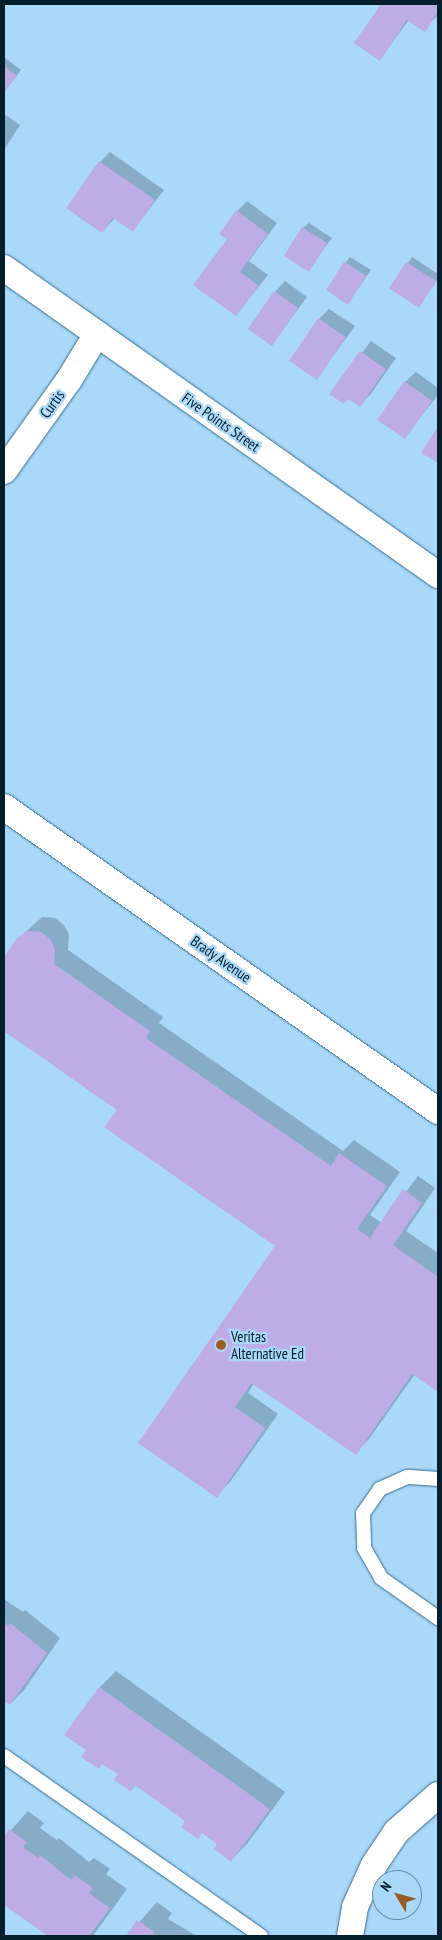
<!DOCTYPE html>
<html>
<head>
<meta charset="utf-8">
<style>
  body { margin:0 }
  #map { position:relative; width:442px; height:1940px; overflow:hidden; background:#a9d8f9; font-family:"PT Sans Narrow",sans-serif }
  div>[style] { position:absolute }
  .shadow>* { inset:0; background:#0003 }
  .building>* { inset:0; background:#beace6 }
  .roads { filter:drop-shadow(0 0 1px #336e92) drop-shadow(0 0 1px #336e92) }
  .service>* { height:14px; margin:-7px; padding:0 7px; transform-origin:7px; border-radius:7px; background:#fff }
  .minor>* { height:26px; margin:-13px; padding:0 13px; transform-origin:13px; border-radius:13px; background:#fff }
  .dots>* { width:14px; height:14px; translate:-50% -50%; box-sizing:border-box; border:2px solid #a9d8f9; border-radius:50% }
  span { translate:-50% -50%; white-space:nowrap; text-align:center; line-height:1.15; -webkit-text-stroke:4.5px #a9d8f9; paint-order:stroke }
  .street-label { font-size:15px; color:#051e2c }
  .poi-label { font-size:15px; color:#051e2c }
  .left { translate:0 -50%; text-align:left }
  .frame { position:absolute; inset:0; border:5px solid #051e2c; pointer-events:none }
  .north { position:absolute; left:372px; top:1870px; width:50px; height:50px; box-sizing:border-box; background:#a9d8f9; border:1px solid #678ea7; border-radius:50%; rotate:307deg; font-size:14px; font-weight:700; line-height:20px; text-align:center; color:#051e2c }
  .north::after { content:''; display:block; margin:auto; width:18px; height:22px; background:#9c5c25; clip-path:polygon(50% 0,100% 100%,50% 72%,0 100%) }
</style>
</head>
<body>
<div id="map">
  <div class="shadow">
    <i style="clip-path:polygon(383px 4px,438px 4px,438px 15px,424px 30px,409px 20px,380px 59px,356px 43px)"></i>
    <i style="clip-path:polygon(4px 57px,21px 70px,4px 92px)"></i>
    <i style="clip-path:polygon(4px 114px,20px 125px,4px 150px)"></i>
    <i style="clip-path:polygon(110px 152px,164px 190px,133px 230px,115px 218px,102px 232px,100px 162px)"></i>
    <i style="clip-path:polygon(247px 201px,277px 223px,249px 261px,268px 275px,236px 315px,228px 239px,237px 211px)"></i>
    <i style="clip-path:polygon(309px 223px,332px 238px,308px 270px,303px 228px)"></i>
    <i style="clip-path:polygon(350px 257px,371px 270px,348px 303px,345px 263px)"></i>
    <i style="clip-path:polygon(412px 257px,438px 274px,438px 279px,419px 306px,391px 288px)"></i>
    <i style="clip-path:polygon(285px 281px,307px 297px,272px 344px,275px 292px)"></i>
    <i style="clip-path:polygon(329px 309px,355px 326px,317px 378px,319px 319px)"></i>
    <i style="clip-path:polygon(371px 341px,396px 358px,370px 395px,360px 405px,349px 398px,331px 394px)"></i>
    <i style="clip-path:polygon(416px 372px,438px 388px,438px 395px,405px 437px,405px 382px)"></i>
    <i style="clip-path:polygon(42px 917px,55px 918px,64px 925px,69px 934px,68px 950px,163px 1017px,159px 1023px,343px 1151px,354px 1140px,400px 1172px,370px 1215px,382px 1223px,418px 1176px,435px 1188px,406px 1231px,438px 1253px,438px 1390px,415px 1374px,369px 1439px,355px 1453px,254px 1383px,248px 1393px,278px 1414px,230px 1482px,216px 1496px,139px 1443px,277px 1245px,118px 1109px,4px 1029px,4px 960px,18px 939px)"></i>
    <i style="clip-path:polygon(4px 1599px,23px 1612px,25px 1610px,60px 1638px,24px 1690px,10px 1704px,4px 1700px)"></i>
    <i style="clip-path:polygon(116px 1671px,285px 1792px,247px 1844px,231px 1860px,219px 1844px,203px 1832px,198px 1837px,187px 1820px,137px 1784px,131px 1790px,120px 1774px,103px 1763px,99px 1767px,87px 1750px,66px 1735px,100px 1687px)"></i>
    <i style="clip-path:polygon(28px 1811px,44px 1823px,40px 1828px,57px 1840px,59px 1838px,89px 1862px,94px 1858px,110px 1869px,106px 1874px,127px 1889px,93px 1936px,51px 1936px,4px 1903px,4px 1838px)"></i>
    <i style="clip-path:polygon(157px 1902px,172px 1913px,168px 1919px,197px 1936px,127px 1936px)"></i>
  </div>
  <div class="building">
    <i style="clip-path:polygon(381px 4px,438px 4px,438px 12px,425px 32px,407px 20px,380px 61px,354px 43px)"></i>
    <i style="clip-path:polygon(4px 66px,17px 76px,4px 92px)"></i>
    <i style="clip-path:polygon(99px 161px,155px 200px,133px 232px,113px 218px,102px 233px,66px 208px)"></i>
    <i style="clip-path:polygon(236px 210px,268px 234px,240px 272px,259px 286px,236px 316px,193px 285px,227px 239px,219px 234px)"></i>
    <i style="clip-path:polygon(302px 227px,327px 243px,309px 272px,284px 256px)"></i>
    <i style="clip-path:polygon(344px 262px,366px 276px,348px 305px,326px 290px)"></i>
    <i style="clip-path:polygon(406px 262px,436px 281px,419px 308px,389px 288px)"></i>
    <i style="clip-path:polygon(274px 291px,298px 308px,272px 346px,248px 329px)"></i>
    <i style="clip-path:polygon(318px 318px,346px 337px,317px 380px,289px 361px)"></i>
    <i style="clip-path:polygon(360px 351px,386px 369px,360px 407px,348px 399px,344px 404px,329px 394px)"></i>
    <i style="clip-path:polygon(404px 381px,432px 401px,405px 439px,377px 420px)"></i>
    <i style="clip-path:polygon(438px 426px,438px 463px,421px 453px)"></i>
    <i style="clip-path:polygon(27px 931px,41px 932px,50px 939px,55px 949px,54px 964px,150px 1031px,146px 1038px,331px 1166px,339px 1153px,387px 1186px,357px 1229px,370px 1238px,403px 1189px,422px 1203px,393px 1245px,438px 1277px,438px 1392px,412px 1374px,356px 1455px,251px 1383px,235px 1407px,265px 1428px,217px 1498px,138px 1443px,275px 1246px,104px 1127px,117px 1110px,4px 1031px,4px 957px,17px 938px)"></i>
    <i style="clip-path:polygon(4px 1622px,8px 1626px,10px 1623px,47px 1653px,10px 1705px,4px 1701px)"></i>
    <i style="clip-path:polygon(99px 1687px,270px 1809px,231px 1862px,214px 1849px,217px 1844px,202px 1833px,198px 1839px,181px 1827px,185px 1821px,135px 1785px,131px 1792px,114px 1780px,118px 1774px,102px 1764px,99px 1769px,81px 1757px,86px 1750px,64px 1735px)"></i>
    <i style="clip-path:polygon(9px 1829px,27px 1842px,23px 1847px,38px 1858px,40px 1855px,71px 1880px,75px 1875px,93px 1888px,89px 1893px,110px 1908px,89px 1936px,48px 1936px,4px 1905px,4px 1836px)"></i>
    <i style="clip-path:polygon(137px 1920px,155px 1932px,152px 1936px,126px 1936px)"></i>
  </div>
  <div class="roads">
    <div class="service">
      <i style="left:438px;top:1479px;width:31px;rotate:-176deg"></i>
      <i style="left:407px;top:1477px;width:30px;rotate:156deg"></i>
      <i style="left:380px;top:1489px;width:29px;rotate:125deg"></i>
      <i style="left:363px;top:1513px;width:35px;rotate:88deg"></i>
      <i style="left:364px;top:1548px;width:34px;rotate:60deg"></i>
      <i style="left:381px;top:1578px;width:70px;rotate:35.1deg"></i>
      <i style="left:4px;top:1756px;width:314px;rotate:35deg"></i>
    </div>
    <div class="minor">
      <i style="left:4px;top:268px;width:532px;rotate:35.27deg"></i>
      <i style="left:4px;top:471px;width:112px;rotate:-54.5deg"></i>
      <i style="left:69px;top:380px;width:54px;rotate:-58.7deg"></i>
      <i style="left:4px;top:807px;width:530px;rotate:35.01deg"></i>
      <i style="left:350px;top:1936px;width:29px;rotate:-80deg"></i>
      <i style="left:355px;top:1907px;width:46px;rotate:-65.7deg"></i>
      <i style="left:374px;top:1865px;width:40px;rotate:-56deg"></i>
      <i style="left:396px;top:1832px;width:56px;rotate:-41.4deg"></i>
    </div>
  </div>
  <div class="dots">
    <i style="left:221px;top:1345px;background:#9c5c25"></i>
  </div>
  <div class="street-label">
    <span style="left:52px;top:404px;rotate:-54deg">Curtis</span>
    <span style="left:221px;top:422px;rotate:35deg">Five Points Street</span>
    <span style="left:221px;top:959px;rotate:35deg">Brady Avenue</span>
  </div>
  <div class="poi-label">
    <span class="left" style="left:231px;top:1345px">Veritas<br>Alternative Ed</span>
  </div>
  <div class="frame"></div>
  <div class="north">N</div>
</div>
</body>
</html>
